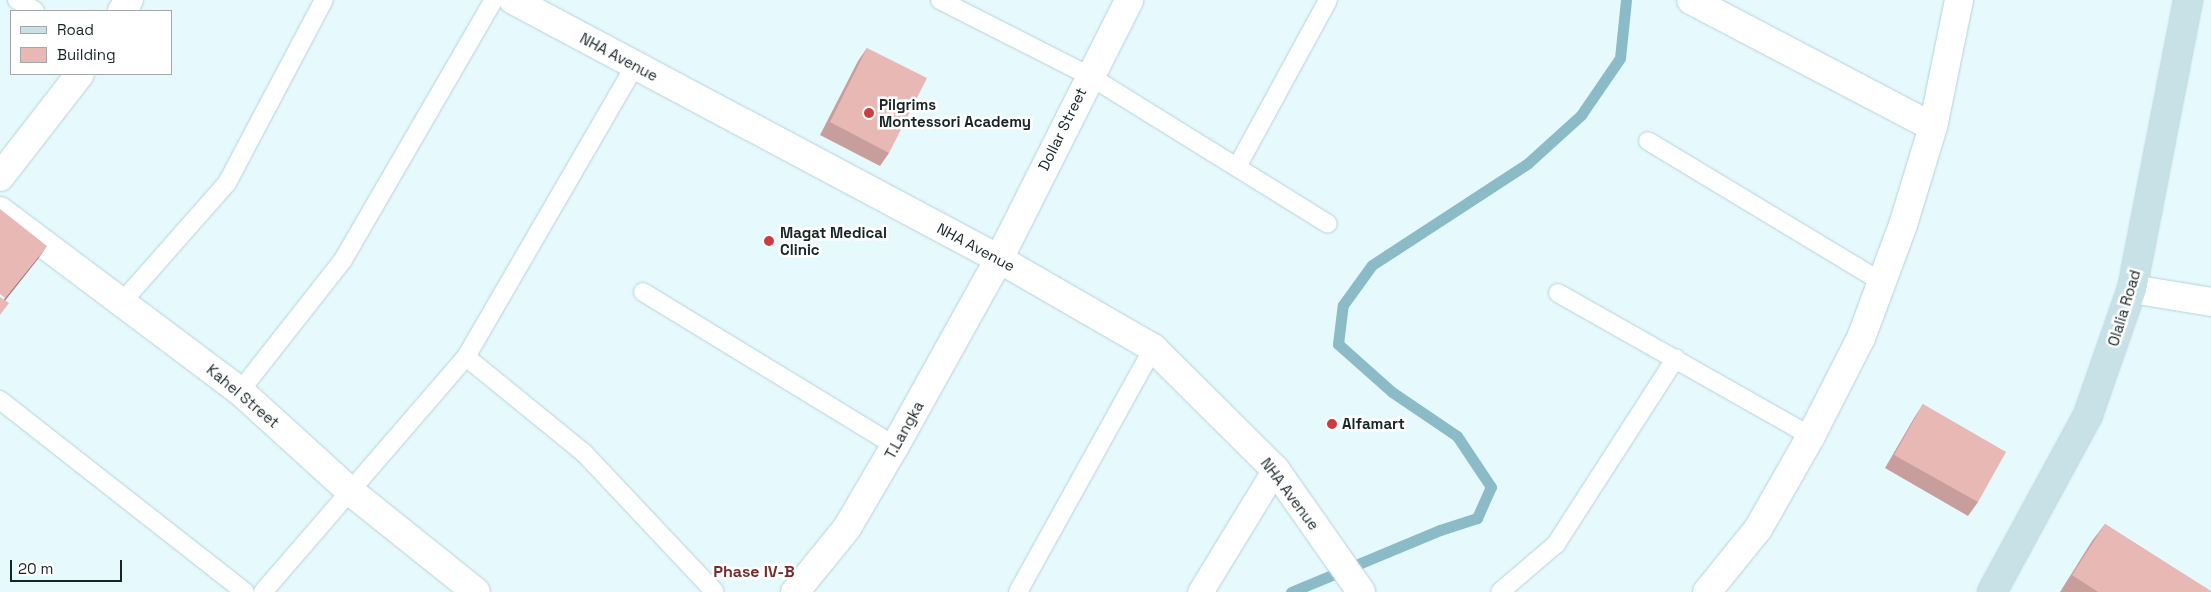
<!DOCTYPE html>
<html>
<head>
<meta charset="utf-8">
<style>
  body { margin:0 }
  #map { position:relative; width:2211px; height:592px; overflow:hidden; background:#e6f9fd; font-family:"Space Grotesk",sans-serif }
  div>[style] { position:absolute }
  .stream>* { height:11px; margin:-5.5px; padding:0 5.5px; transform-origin:5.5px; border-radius:5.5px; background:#8abbc7 }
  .roads { filter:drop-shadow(0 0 1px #b4d2da) drop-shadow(0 0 1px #b4d2da) }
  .service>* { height:18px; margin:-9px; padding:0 9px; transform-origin:9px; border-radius:9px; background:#fff }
  .pedestrian>* { height:25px; margin:-12.5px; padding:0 12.5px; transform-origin:12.5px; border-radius:12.5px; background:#fff }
  .minor>* { height:28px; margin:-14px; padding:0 14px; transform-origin:14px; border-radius:14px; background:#fff }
  .tertiary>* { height:28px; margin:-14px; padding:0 14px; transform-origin:14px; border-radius:14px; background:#fff }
  .secondary>* { height:28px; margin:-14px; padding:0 14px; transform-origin:14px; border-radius:14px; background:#c8e1e7 }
  .wall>* { inset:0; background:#c79e9b }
  .shaded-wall>* { inset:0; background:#a2817e }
  .building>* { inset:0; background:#e7b8b4 }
  .dots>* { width:14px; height:14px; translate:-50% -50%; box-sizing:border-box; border:2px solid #fff; border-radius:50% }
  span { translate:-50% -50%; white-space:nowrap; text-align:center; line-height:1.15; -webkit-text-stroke:5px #fff; paint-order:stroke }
  .street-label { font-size:15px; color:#182426 }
  .poi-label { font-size:15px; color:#182426; font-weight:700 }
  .left { translate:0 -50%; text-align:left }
  .neighbourhood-label { font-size:16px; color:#732d2b; font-weight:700 }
  .legend { position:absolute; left:10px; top:10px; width:162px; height:65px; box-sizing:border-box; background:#fff; border:1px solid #a3a7a8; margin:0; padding:6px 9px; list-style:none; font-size:15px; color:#182426 }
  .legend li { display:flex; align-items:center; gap:10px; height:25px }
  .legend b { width:25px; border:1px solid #a3a7a8 }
  .scale { position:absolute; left:10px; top:560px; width:112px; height:22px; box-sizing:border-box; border:2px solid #182426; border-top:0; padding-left:6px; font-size:15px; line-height:18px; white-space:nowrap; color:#182426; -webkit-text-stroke:4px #fff; paint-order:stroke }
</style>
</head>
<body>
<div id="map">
  <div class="stream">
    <i style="left:1291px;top:592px;width:161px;rotate:-22.6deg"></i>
    <i style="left:1440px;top:530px;width:39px;rotate:-18deg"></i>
    <i style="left:1477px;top:518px;width:34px;rotate:-66deg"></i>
    <i style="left:1491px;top:487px;width:61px;rotate:-123.7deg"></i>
    <i style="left:1457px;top:436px;width:78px;rotate:-145.9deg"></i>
    <i style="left:1392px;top:392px;width:72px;rotate:-138.4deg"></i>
    <i style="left:1338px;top:344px;width:39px;rotate:-83deg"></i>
    <i style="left:1343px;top:305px;width:49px;rotate:-54.1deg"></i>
    <i style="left:1372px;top:265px;width:185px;rotate:-33.1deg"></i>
    <i style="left:1527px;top:164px;width:73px;rotate:-42.2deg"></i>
    <i style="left:1581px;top:115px;width:69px;rotate:-55.6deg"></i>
    <i style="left:1620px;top:58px;width:58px;rotate:-84.1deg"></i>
  </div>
  <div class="roads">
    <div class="service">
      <i style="left:17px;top:0;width:21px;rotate:31deg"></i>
      <i style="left:940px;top:0;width:166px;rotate:26.9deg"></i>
      <i style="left:1088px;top:75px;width:282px;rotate:31.8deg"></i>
      <i style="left:1648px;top:141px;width:273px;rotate:31.1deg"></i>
      <i style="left:1237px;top:167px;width:190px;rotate:-61.4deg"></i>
      <i style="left:643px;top:292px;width:295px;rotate:31.4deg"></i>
      <i style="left:1558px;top:293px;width:291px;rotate:29.5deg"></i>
      <i style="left:123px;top:301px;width:157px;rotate:-48.6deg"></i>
      <i style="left:227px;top:183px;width:207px;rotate:-62.1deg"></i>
      <i style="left:466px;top:357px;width:151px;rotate:39.1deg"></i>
      <i style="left:583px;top:452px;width:192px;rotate:46.7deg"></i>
      <i style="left:240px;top:391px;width:167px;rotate:-51.8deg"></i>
      <i style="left:343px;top:260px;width:301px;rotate:-59.9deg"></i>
      <i style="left:0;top:400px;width:311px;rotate:38.1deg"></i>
      <i style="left:263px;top:592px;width:311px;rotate:-49.2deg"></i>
      <i style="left:466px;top:357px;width:337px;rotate:-59.9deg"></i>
      <i style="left:1018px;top:592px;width:279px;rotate:-61deg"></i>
      <i style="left:1500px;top:592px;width:74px;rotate:-40.6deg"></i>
      <i style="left:1556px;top:544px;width:221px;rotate:-57.2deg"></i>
    </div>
    <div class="pedestrian">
      <i style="left:1200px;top:592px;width:144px;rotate:-58.6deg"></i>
    </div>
    <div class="minor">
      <i style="left:1691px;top:0;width:273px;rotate:27.7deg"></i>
      <i style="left:122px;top:11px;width:13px;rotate:-58deg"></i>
      <i style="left:0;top:177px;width:130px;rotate:-52.2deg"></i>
      <i style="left:0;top:211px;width:300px;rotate:36.9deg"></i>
      <i style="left:240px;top:391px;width:149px;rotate:42.3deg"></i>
      <i style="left:350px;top:491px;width:161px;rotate:38.7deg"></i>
      <i style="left:2132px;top:289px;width:80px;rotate:9.3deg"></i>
      <i style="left:795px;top:592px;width:82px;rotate:-50.9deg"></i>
      <i style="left:847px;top:528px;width:95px;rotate:-59.7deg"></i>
      <i style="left:895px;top:446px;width:214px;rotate:-60.9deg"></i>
      <i style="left:999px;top:259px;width:290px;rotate:-63.3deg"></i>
      <i style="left:1707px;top:592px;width:81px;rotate:-51deg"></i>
      <i style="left:1758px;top:529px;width:107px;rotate:-60.3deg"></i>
      <i style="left:1811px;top:436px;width:110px;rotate:-63deg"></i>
      <i style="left:1861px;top:338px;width:121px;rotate:-69.6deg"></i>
      <i style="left:1903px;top:225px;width:102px;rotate:-73deg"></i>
      <i style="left:1933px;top:127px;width:130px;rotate:-78.4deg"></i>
    </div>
    <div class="tertiary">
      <i style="left:513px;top:0;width:551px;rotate:28.05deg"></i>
      <i style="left:999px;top:259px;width:178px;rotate:30deg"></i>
      <i style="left:1153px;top:348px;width:172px;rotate:44.8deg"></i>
      <i style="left:1275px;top:469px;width:150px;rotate:55deg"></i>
    </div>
    <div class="secondary">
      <i style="left:1992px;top:592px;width:201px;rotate:-61.5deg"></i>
      <i style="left:2088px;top:415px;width:133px;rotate:-70.8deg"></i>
      <i style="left:2132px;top:289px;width:294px;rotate:-79deg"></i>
    </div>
  </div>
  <div class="wall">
    <i style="clip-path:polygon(867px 48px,889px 153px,880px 166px,820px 135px,858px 61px)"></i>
    <i style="clip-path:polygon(1923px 404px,1978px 502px,1968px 516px,1885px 468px,1914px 418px)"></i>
    <i style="clip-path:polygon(2105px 524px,2211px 592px,2060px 592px,2092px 541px)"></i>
  </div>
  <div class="shaded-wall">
    <i style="clip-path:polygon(47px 246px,38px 259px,0 307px,5px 298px)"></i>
  </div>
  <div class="building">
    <i style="clip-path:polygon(867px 48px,927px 78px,889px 153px,830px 122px)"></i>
    <i style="clip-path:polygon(0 209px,47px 246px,5px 298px,0 294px)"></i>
    <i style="clip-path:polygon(0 297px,9px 303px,0 315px)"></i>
    <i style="clip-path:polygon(1923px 404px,2006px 452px,1978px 502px,1894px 455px)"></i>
    <i style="clip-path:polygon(2105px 524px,2211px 591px,2211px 592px,2098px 592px,2072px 575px)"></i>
  </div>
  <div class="dots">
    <i style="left:869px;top:113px;background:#cc3d3f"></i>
    <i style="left:769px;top:241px;background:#cc3d3f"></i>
    <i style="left:1332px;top:424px;background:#cc3d3f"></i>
  </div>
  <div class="street-label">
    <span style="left:619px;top:57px;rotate:28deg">NHA Avenue</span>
    <span style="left:1062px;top:129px;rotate:-64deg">Dollar Street</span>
    <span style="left:976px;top:247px;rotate:28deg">NHA Avenue</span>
    <span style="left:2124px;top:308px;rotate:-73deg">Olalia Road</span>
    <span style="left:243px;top:396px;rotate:40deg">Kahel Street</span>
    <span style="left:904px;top:430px;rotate:-61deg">T.Langka</span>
    <span style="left:1290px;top:494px;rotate:53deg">NHA Avenue</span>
  </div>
  <div class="poi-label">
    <span class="left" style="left:879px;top:113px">Pilgrims<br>Montessori Academy</span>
    <span class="left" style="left:780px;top:241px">Magat Medical<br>Clinic</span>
    <span class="left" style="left:1342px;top:424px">Alfamart</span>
  </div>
  <div class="neighbourhood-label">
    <span style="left:754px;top:572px">Phase IV-B</span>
  </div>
  <ul class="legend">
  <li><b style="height:6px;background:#c8e1e7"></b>Road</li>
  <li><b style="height:14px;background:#e7b8b4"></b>Building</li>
  </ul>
  <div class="scale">20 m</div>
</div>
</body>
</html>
